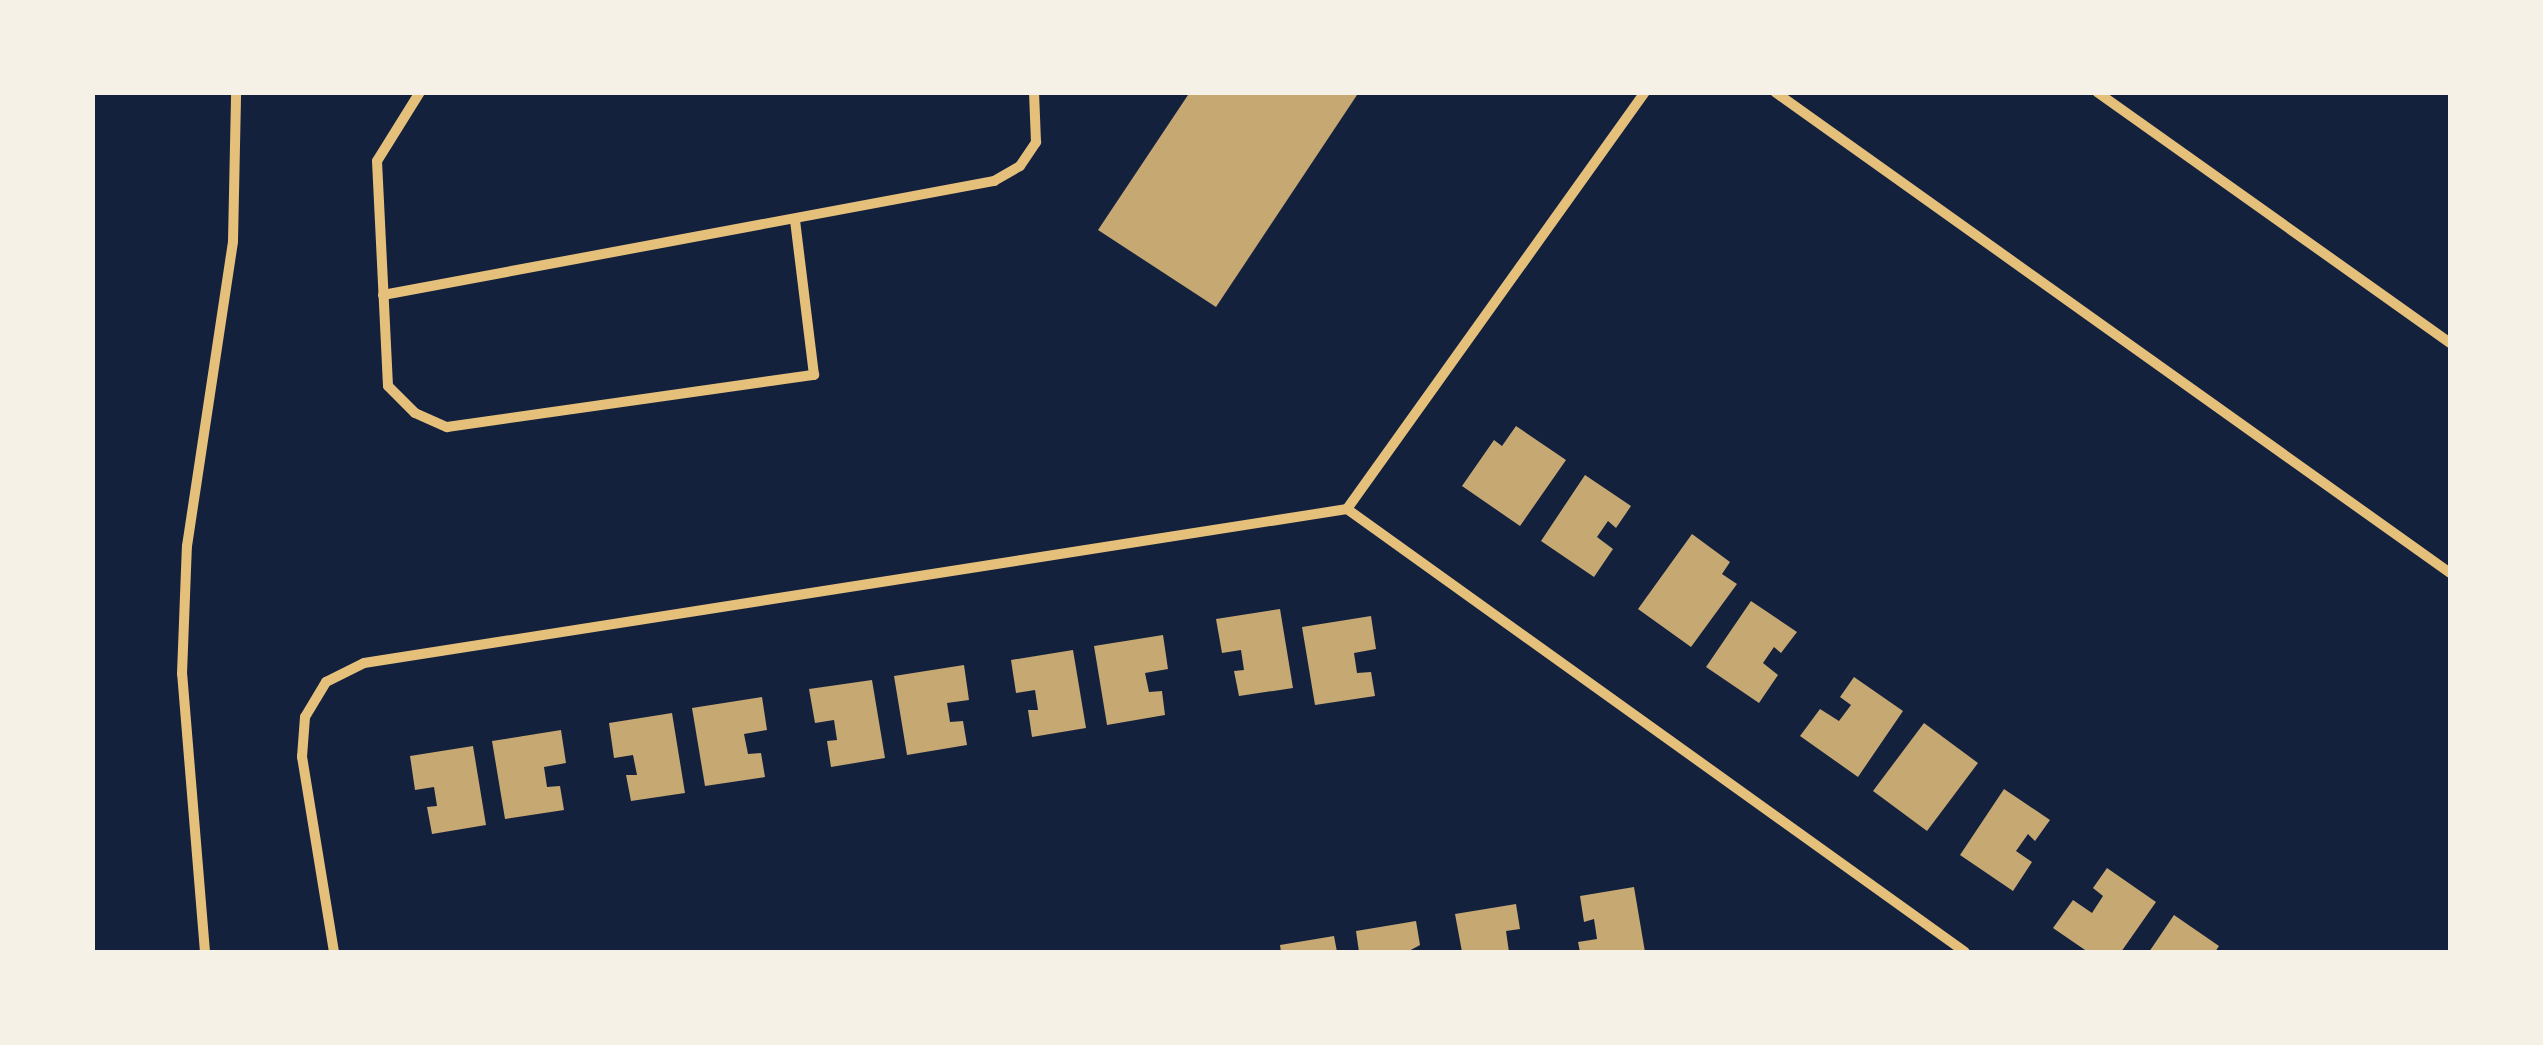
<!DOCTYPE html>
<html>
<head>
<meta charset="utf-8">
<style>
  body { margin:0 }
  #map { position:relative; width:2543px; height:1045px; overflow:hidden; background:#14213d; font-family:"Varela Round",sans-serif }
  div>[style] { position:absolute }
  .building>* { inset:0; background:#c6a872 }
  .minor>* { height:10px; margin:-5px; padding:0 5px; transform-origin:5px; border-radius:5px; background:#e5c07b }
  span { translate:-50% -50%; white-space:nowrap; text-align:center; line-height:1.15; -webkit-text-stroke:8px #f6f1e7; paint-order:stroke }
  .frame { position:absolute; inset:0; border:95px solid #f6f1e7; pointer-events:none }
</style>
</head>
<body>
<div id="map">
  <div class="building">
    <i style="clip-path:polygon(1190px 92px,1359px 92px,1216px 307px,1098px 230px)"></i>
    <i style="clip-path:polygon(1516px 426px,1566px 460px,1520px 526px,1462px 486px,1494px 440px,1502px 446px)"></i>
    <i style="clip-path:polygon(1585px 475px,1631px 506px,1616px 528px,1608px 521px,1597px 537px,1613px 549px,1594px 577px,1541px 541px)"></i>
    <i style="clip-path:polygon(1692px 534px,1730px 562px,1722px 574px,1737px 584px,1691px 647px,1638px 609px)"></i>
    <i style="clip-path:polygon(1751px 601px,1797px 632px,1781px 653px,1774px 647px,1763px 663px,1778px 675px,1759px 703px,1706px 667px)"></i>
    <i style="clip-path:polygon(1280px 609px,1293px 688px,1239px 696px,1234px 671px,1244px 670px,1241px 650px,1222px 653px,1216px 619px)"></i>
    <i style="clip-path:polygon(1371px 616px,1376px 649px,1354px 653px,1357px 673px,1371px 672px,1375px 696px,1315px 705px,1302px 627px)"></i>
    <i style="clip-path:polygon(1163px 635px,1168px 669px,1145px 673px,1149px 692px,1162px 691px,1165px 715px,1107px 725px,1094px 646px)"></i>
    <i style="clip-path:polygon(1073px 650px,1086px 728px,1032px 737px,1028px 710px,1038px 710px,1035px 690px,1016px 693px,1011px 660px)"></i>
    <i style="clip-path:polygon(964px 665px,969px 700px,947px 703px,950px 722px,963px 721px,967px 745px,907px 755px,894px 676px)"></i>
    <i style="clip-path:polygon(1854px 677px,1903px 711px,1858px 777px,1800px 736px,1820px 709px,1839px 721px,1851px 705px,1840px 697px)"></i>
    <i style="clip-path:polygon(872px 680px,885px 758px,831px 767px,827px 741px,837px 740px,834px 720px,815px 723px,809px 689px)"></i>
    <i style="clip-path:polygon(762px 697px,767px 730px,744px 734px,748px 754px,761px 753px,765px 777px,705px 786px,692px 708px)"></i>
    <i style="clip-path:polygon(672px 713px,685px 793px,631px 801px,626px 775px,637px 775px,633px 755px,614px 758px,609px 723px)"></i>
    <i style="clip-path:polygon(1924px 723px,1978px 763px,1927px 831px,1873px 791px)"></i>
    <i style="clip-path:polygon(561px 730px,566px 763px,544px 767px,547px 787px,560px 786px,564px 810px,505px 819px,492px 741px)"></i>
    <i style="clip-path:polygon(473px 746px,486px 825px,432px 834px,427px 807px,437px 806px,434px 787px,415px 790px,410px 756px)"></i>
    <i style="clip-path:polygon(2004px 789px,2050px 820px,2035px 841px,2028px 834px,2016px 851px,2032px 862px,2013px 891px,1960px 855px)"></i>
    <i style="clip-path:polygon(2107px 868px,2156px 902px,2121px 952px,2088px 952px,2053px 928px,2073px 900px,2092px 913px,2103px 896px,2093px 888px)"></i>
    <i style="clip-path:polygon(1634px 887px,1645px 952px,1580px 952px,1578px 942px,1597px 939px,1594px 919px,1584px 922px,1580px 896px)"></i>
    <i style="clip-path:polygon(1516px 904px,1520px 929px,1506px 931px,1509px 952px,1462px 952px,1455px 914px)"></i>
    <i style="clip-path:polygon(2174px 915px,2219px 946px,2215px 952px,2149px 952px)"></i>
    <i style="clip-path:polygon(1416px 921px,1420px 945px,1407px 952px,1359px 952px,1356px 931px)"></i>
    <i style="clip-path:polygon(1334px 936px,1337px 952px,1281px 952px,1280px 945px)"></i>
  </div>
  <div class="minor">
    <i style="left:420px;top:92px;width:81px;rotate:121.9deg"></i>
    <i style="left:377px;top:161px;width:225px;rotate:87.2deg"></i>
    <i style="left:388px;top:386px;width:38px;rotate:45deg"></i>
    <i style="left:415px;top:413px;width:35px;rotate:24deg"></i>
    <i style="left:447px;top:427px;width:371px;rotate:-8.1deg"></i>
    <i style="left:814px;top:375px;width:156px;rotate:-97deg"></i>
    <i style="left:1775px;top:92px;width:829px;rotate:35.47deg"></i>
    <i style="left:2097px;top:92px;width:433px;rotate:35.4deg"></i>
    <i style="left:383px;top:295px;width:622px;rotate:-10.57deg"></i>
    <i style="left:994px;top:181px;width:30px;rotate:-30deg"></i>
    <i style="left:1020px;top:166px;width:29px;rotate:-56deg"></i>
    <i style="left:1036px;top:142px;width:50px;rotate:-92.3deg"></i>
    <i style="left:1347px;top:509px;width:513px;rotate:-54.45deg"></i>
    <i style="left:205px;top:952px;width:279px;rotate:-94.7deg"></i>
    <i style="left:182px;top:674px;width:128px;rotate:-87.8deg"></i>
    <i style="left:187px;top:546px;width:308px;rotate:-81.4deg"></i>
    <i style="left:233px;top:241px;width:149px;rotate:-88.8deg"></i>
    <i style="left:334px;top:952px;width:198px;rotate:-99.3deg"></i>
    <i style="left:302px;top:757px;width:40px;rotate:-85.7deg"></i>
    <i style="left:305px;top:717px;width:41px;rotate:-59deg"></i>
    <i style="left:326px;top:682px;width:42px;rotate:-26.6deg"></i>
    <i style="left:364px;top:663px;width:995px;rotate:-8.9deg"></i>
    <i style="left:1347px;top:509px;width:760px;rotate:35.63deg"></i>
  </div>
  <div class="frame"></div>
</div>
</body>
</html>
